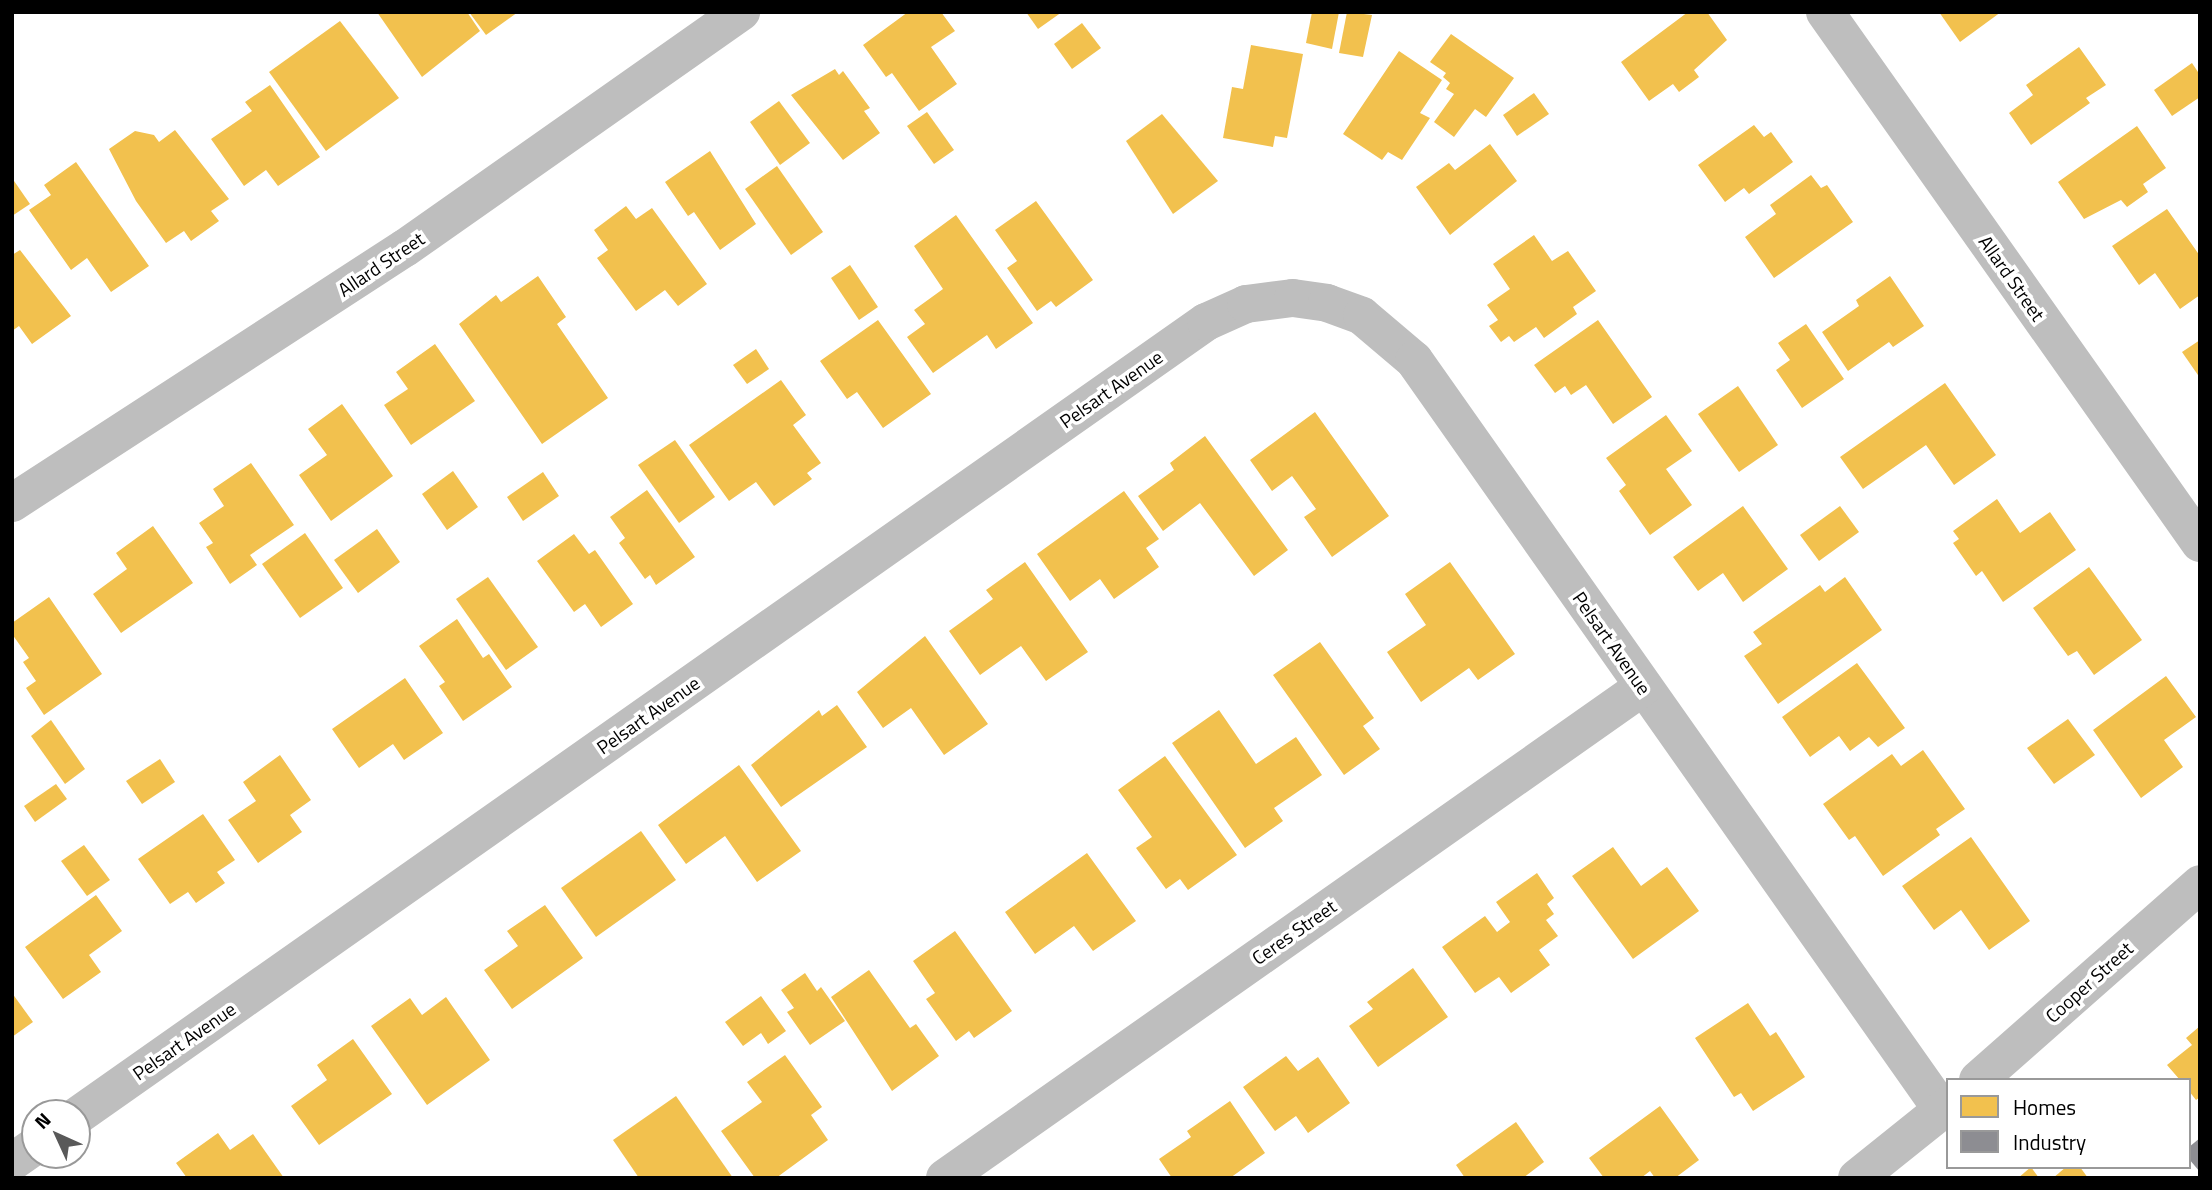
<!DOCTYPE html>
<html>
<head>
<meta charset="utf-8">
<style>
  body { margin:0 }
  #map { position:relative; width:2212px; height:1190px; overflow:hidden; background:#fff; font-family:"Titillium Web",sans-serif }
  div>[style] { position:absolute }
  .homes>* { inset:0; background:#f2c14e }
  .industry>* { inset:0; background:#8d8d92 }
  .minor>* { height:38px; margin:-19px; padding:0 19px; transform-origin:19px; border-radius:19px; background:#bebebe }
  span { translate:-50% -50%; white-space:nowrap; text-align:center; line-height:1.15; -webkit-text-stroke:7px #fff; paint-order:stroke }
  .street-label { font-size:19px; color:#000 }
  .frame { position:absolute; inset:0; border:14px solid #000; pointer-events:none }
  .legend { position:absolute; left:1946px; top:1078px; width:245px; height:91px; box-sizing:border-box; background:#fff; border:2px solid #999; margin:0; padding:9px 12px; list-style:none; font-size:21px; color:#000 }
  .legend li { display:flex; align-items:center; gap:14px; height:35px }
  .legend b { width:35px; border:2px solid #999 }
  .north { position:absolute; left:21px; top:1099px; width:70px; height:70px; box-sizing:border-box; background:#fff; border:2px solid #999; border-radius:50%; rotate:315deg; font-size:19px; font-weight:700; line-height:28px; text-align:center; color:#000 }
  .north::after { content:''; display:block; margin:auto; width:24px; height:32px; background:#595959; clip-path:polygon(50% 0,100% 100%,50% 72%,0 100%) }
</style>
</head>
<body>
<div id="map">
  <div class="homes">
    <i style="clip-path:polygon(377px 12px,467px 12px,480px 31px,422px 77px)"></i>
    <i style="clip-path:polygon(469px 12px,518px 12px,486px 35px)"></i>
    <i style="clip-path:polygon(908px 12px,941px 12px,955px 31px,931px 47px,957px 84px,919px 111px,892px 73px,886px 77px,863px 45px)"></i>
    <i style="clip-path:polygon(1026px 12px,1062px 12px,1038px 29px)"></i>
    <i style="clip-path:polygon(1312px 12px,1339px 12px,1332px 49px,1306px 43px)"></i>
    <i style="clip-path:polygon(1347px 12px,1372px 15px,1363px 57px,1339px 53px)"></i>
    <i style="clip-path:polygon(1688px 12px,1707px 12px,1727px 40px,1694px 70px,1699px 77px,1679px 92px,1673px 84px,1649px 101px,1621px 62px)"></i>
    <i style="clip-path:polygon(1939px 12px,2001px 12px,1960px 42px)"></i>
    <i style="clip-path:polygon(340px 21px,399px 98px,326px 151px,269px 72px)"></i>
    <i style="clip-path:polygon(1082px 23px,1101px 48px,1072px 69px,1054px 44px)"></i>
    <i style="clip-path:polygon(1451px 34px,1514px 78px,1486px 117px,1475px 109px,1454px 137px,1434px 122px,1454px 94px,1446px 89px,1450px 83px,1443px 77px,1446px 73px,1430px 62px)"></i>
    <i style="clip-path:polygon(1251px 45px,1303px 54px,1287px 138px,1275px 136px,1273px 147px,1223px 138px,1232px 87px,1243px 89px)"></i>
    <i style="clip-path:polygon(2079px 47px,2106px 85px,2086px 98px,2090px 103px,2031px 145px,2009px 113px,2033px 95px,2026px 85px)"></i>
    <i style="clip-path:polygon(1399px 51px,1442px 80px,1420px 113px,1430px 118px,1402px 160px,1388px 152px,1382px 160px,1343px 134px)"></i>
    <i style="clip-path:polygon(2192px 63px,2200px 75px,2200px 97px,2172px 116px,2154px 90px)"></i>
    <i style="clip-path:polygon(835px 69px,839px 75px,843px 71px,870px 108px,864px 111px,880px 133px,843px 160px,791px 95px)"></i>
    <i style="clip-path:polygon(270px 85px,320px 157px,278px 186px,266px 170px,244px 186px,211px 139px,252px 111px,245px 102px)"></i>
    <i style="clip-path:polygon(1534px 93px,1549px 114px,1517px 136px,1503px 115px)"></i>
    <i style="clip-path:polygon(779px 101px,810px 143px,780px 165px,750px 122px)"></i>
    <i style="clip-path:polygon(927px 112px,954px 150px,934px 164px,907px 126px)"></i>
    <i style="clip-path:polygon(1162px 114px,1218px 181px,1173px 214px,1126px 141px)"></i>
    <i style="clip-path:polygon(1754px 125px,1764px 137px,1771px 132px,1793px 162px,1749px 194px,1744px 188px,1725px 202px,1698px 165px)"></i>
    <i style="clip-path:polygon(2137px 126px,2166px 168px,2143px 184px,2148px 192px,2127px 207px,2121px 200px,2084px 219px,2058px 182px)"></i>
    <i style="clip-path:polygon(175px 130px,229px 199px,211px 211px,219px 221px,191px 241px,184px 231px,166px 243px,136px 201px,109px 149px,135px 131px,154px 135px,159px 142px)"></i>
    <i style="clip-path:polygon(1490px 144px,1517px 181px,1450px 235px,1416px 187px,1449px 163px,1455px 170px)"></i>
    <i style="clip-path:polygon(710px 151px,756px 224px,720px 250px,694px 212px,688px 216px,665px 182px)"></i>
    <i style="clip-path:polygon(76px 162px,149px 266px,111px 292px,87px 258px,71px 270px,29px 210px,51px 195px,44px 185px)"></i>
    <i style="clip-path:polygon(777px 166px,823px 232px,791px 255px,745px 189px)"></i>
    <i style="clip-path:polygon(1811px 175px,1821px 188px,1827px 185px,1853px 222px,1774px 278px,1745px 237px,1776px 214px,1770px 205px)"></i>
    <i style="clip-path:polygon(12px 178px,30px 204px,12px 216px)"></i>
    <i style="clip-path:polygon(1036px 201px,1093px 280px,1056px 307px,1051px 301px,1037px 311px,1007px 268px,1017px 261px,995px 230px)"></i>
    <i style="clip-path:polygon(626px 206px,636px 219px,652px 208px,707px 284px,678px 306px,665px 290px,636px 311px,597px 258px,608px 250px,594px 230px)"></i>
    <i style="clip-path:polygon(2167px 209px,2200px 256px,2200px 295px,2180px 309px,2155px 273px,2139px 285px,2112px 246px)"></i>
    <i style="clip-path:polygon(956px 215px,1033px 323px,996px 349px,987px 335px,933px 373px,907px 337px,925px 324px,914px 310px,943px 289px,914px 246px)"></i>
    <i style="clip-path:polygon(1534px 235px,1552px 261px,1568px 251px,1596px 291px,1573px 307px,1577px 314px,1544px 338px,1536px 327px,1514px 342px,1509px 336px,1501px 342px,1489px 326px,1498px 320px,1487px 305px,1510px 289px,1493px 264px)"></i>
    <i style="clip-path:polygon(20px 250px,71px 316px,32px 344px,19px 326px,12px 331px,12px 255px)"></i>
    <i style="clip-path:polygon(850px 265px,878px 307px,859px 320px,831px 278px)"></i>
    <i style="clip-path:polygon(538px 276px,566px 317px,557px 324px,608px 398px,542px 444px,459px 324px,496px 295px,501px 302px)"></i>
    <i style="clip-path:polygon(1890px 276px,1924px 326px,1893px 347px,1889px 342px,1848px 371px,1822px 332px,1859px 306px,1856px 300px)"></i>
    <i style="clip-path:polygon(878px 320px,931px 394px,883px 428px,857px 392px,847px 399px,820px 361px)"></i>
    <i style="clip-path:polygon(1598px 320px,1652px 397px,1613px 424px,1586px 385px,1571px 395px,1565px 386px,1555px 393px,1534px 365px)"></i>
    <i style="clip-path:polygon(1806px 324px,1844px 379px,1802px 408px,1776px 370px,1790px 360px,1778px 343px)"></i>
    <i style="clip-path:polygon(2200px 340px,2200px 378px,2182px 352px)"></i>
    <i style="clip-path:polygon(435px 344px,475px 401px,411px 445px,384px 405px,408px 389px,396px 372px)"></i>
    <i style="clip-path:polygon(756px 349px,769px 369px,747px 384px,733px 365px)"></i>
    <i style="clip-path:polygon(781px 380px,806px 415px,793px 425px,821px 463px,807px 473px,812px 479px,774px 506px,756px 482px,729px 501px,689px 445px)"></i>
    <i style="clip-path:polygon(1945px 383px,1996px 455px,1954px 485px,1926px 445px,1863px 489px,1840px 457px)"></i>
    <i style="clip-path:polygon(1738px 386px,1778px 445px,1739px 472px,1698px 414px)"></i>
    <i style="clip-path:polygon(342px 404px,393px 476px,331px 521px,299px 475px,327px 455px,308px 429px)"></i>
    <i style="clip-path:polygon(1315px 412px,1389px 516px,1332px 557px,1304px 517px,1316px 509px,1292px 476px,1272px 491px,1250px 460px)"></i>
    <i style="clip-path:polygon(1666px 415px,1692px 451px,1666px 469px,1692px 505px,1650px 535px,1619px 491px,1626px 485px,1606px 458px)"></i>
    <i style="clip-path:polygon(1205px 436px,1288px 550px,1254px 576px,1200px 503px,1163px 531px,1138px 496px,1174px 470px,1170px 463px)"></i>
    <i style="clip-path:polygon(675px 440px,715px 497px,679px 523px,638px 465px)"></i>
    <i style="clip-path:polygon(251px 463px,294px 525px,250px 555px,257px 565px,230px 584px,206px 547px,213px 543px,199px 523px,224px 506px,213px 489px)"></i>
    <i style="clip-path:polygon(453px 471px,478px 507px,447px 530px,422px 494px)"></i>
    <i style="clip-path:polygon(543px 472px,559px 496px,523px 521px,507px 497px)"></i>
    <i style="clip-path:polygon(647px 490px,695px 557px,656px 585px,650px 575px,645px 579px,619px 543px,625px 538px,610px 517px)"></i>
    <i style="clip-path:polygon(1124px 491px,1159px 539px,1146px 548px,1159px 567px,1114px 599px,1100px 579px,1070px 601px,1037px 554px)"></i>
    <i style="clip-path:polygon(1997px 499px,2020px 533px,2050px 512px,2076px 550px,2003px 602px,1982px 571px,1976px 576px,1953px 543px,1959px 539px,1953px 531px)"></i>
    <i style="clip-path:polygon(1743px 506px,1788px 569px,1743px 602px,1723px 573px,1698px 591px,1673px 557px)"></i>
    <i style="clip-path:polygon(1840px 506px,1859px 532px,1819px 561px,1800px 535px)"></i>
    <i style="clip-path:polygon(153px 526px,193px 583px,121px 633px,93px 594px,127px 569px,116px 553px)"></i>
    <i style="clip-path:polygon(377px 529px,400px 562px,358px 593px,334px 560px)"></i>
    <i style="clip-path:polygon(305px 533px,343px 588px,300px 618px,262px 564px)"></i>
    <i style="clip-path:polygon(574px 534px,589px 554px,595px 550px,633px 604px,601px 627px,585px 604px,574px 612px,537px 561px)"></i>
    <i style="clip-path:polygon(1025px 562px,1088px 652px,1046px 681px,1021px 646px,980px 675px,949px 631px,993px 599px,986px 590px)"></i>
    <i style="clip-path:polygon(1450px 562px,1515px 654px,1478px 680px,1469px 668px,1421px 702px,1387px 652px,1426px 625px,1405px 594px)"></i>
    <i style="clip-path:polygon(2089px 567px,2142px 640px,2094px 675px,2077px 651px,2068px 656px,2033px 608px)"></i>
    <i style="clip-path:polygon(488px 577px,538px 647px,506px 670px,456px 599px)"></i>
    <i style="clip-path:polygon(1845px 577px,1882px 630px,1778px 704px,1744px 656px,1762px 644px,1753px 632px,1820px 585px,1825px 592px)"></i>
    <i style="clip-path:polygon(49px 597px,102px 674px,44px 715px,26px 688px,36px 681px,23px 662px,29px 658px,12px 634px,12px 623px)"></i>
    <i style="clip-path:polygon(457px 619px,483px 658px,489px 654px,512px 687px,463px 721px,439px 686px,445px 682px,419px 646px)"></i>
    <i style="clip-path:polygon(925px 636px,988px 724px,944px 755px,911px 708px,883px 728px,857px 692px)"></i>
    <i style="clip-path:polygon(1320px 642px,1374px 718px,1363px 726px,1380px 749px,1344px 775px,1273px 675px)"></i>
    <i style="clip-path:polygon(1857px 663px,1905px 728px,1878px 747px,1869px 737px,1850px 751px,1839px 736px,1810px 757px,1782px 717px)"></i>
    <i style="clip-path:polygon(2166px 676px,2196px 717px,2164px 740px,2183px 767px,2141px 798px,2093px 730px)"></i>
    <i style="clip-path:polygon(405px 678px,443px 733px,404px 760px,393px 744px,359px 768px,332px 729px)"></i>
    <i style="clip-path:polygon(837px 705px,867px 747px,781px 807px,751px 765px,819px 710px,822px 716px)"></i>
    <i style="clip-path:polygon(1219px 710px,1256px 764px,1296px 737px,1322px 775px,1274px 808px,1283px 821px,1245px 848px,1172px 743px)"></i>
    <i style="clip-path:polygon(2068px 719px,2095px 755px,2054px 784px,2027px 748px)"></i>
    <i style="clip-path:polygon(51px 720px,85px 769px,65px 784px,31px 736px)"></i>
    <i style="clip-path:polygon(1923px 750px,1965px 809px,1936px 829px,1940px 835px,1883px 876px,1855px 836px,1849px 840px,1823px 804px,1892px 754px,1901px 766px)"></i>
    <i style="clip-path:polygon(280px 755px,311px 800px,290px 815px,302px 832px,258px 863px,228px 820px,256px 801px,243px 782px)"></i>
    <i style="clip-path:polygon(1165px 756px,1237px 855px,1188px 890px,1180px 879px,1166px 889px,1136px 848px,1152px 837px,1118px 790px)"></i>
    <i style="clip-path:polygon(160px 759px,175px 782px,142px 804px,126px 781px)"></i>
    <i style="clip-path:polygon(739px 765px,801px 851px,757px 882px,725px 836px,686px 864px,658px 825px)"></i>
    <i style="clip-path:polygon(56px 784px,67px 799px,35px 822px,24px 806px)"></i>
    <i style="clip-path:polygon(203px 814px,235px 860px,217px 872px,225px 883px,196px 903px,188px 892px,170px 904px,138px 859px)"></i>
    <i style="clip-path:polygon(641px 831px,676px 880px,596px 937px,561px 888px)"></i>
    <i style="clip-path:polygon(1971px 837px,2030px 921px,1989px 950px,1961px 910px,1934px 930px,1902px 886px)"></i>
    <i style="clip-path:polygon(84px 845px,110px 880px,87px 896px,61px 861px)"></i>
    <i style="clip-path:polygon(1613px 847px,1641px 886px,1667px 867px,1699px 911px,1633px 959px,1572px 876px)"></i>
    <i style="clip-path:polygon(1087px 853px,1136px 921px,1093px 951px,1074px 926px,1035px 954px,1005px 912px)"></i>
    <i style="clip-path:polygon(1537px 873px,1554px 898px,1547px 904px,1554px 914px,1546px 920px,1558px 936px,1539px 950px,1550px 965px,1511px 993px,1499px 977px,1475px 993px,1442px 947px,1485px 916px,1497px 932px,1510px 922px,1496px 902px)"></i>
    <i style="clip-path:polygon(96px 895px,122px 931px,89px 955px,101px 972px,63px 999px,25px 947px)"></i>
    <i style="clip-path:polygon(545px 905px,583px 958px,512px 1009px,484px 970px,518px 946px,507px 931px)"></i>
    <i style="clip-path:polygon(955px 931px,1012px 1011px,974px 1038px,969px 1031px,956px 1041px,926px 999px,935px 993px,913px 961px)"></i>
    <i style="clip-path:polygon(1413px 968px,1448px 1017px,1378px 1067px,1349px 1026px,1373px 1009px,1367px 1002px)"></i>
    <i style="clip-path:polygon(869px 970px,910px 1028px,916px 1024px,939px 1056px,892px 1091px,831px 997px)"></i>
    <i style="clip-path:polygon(805px 973px,817px 991px,821px 987px,845px 1021px,810px 1045px,787px 1012px,794px 1008px,781px 990px)"></i>
    <i style="clip-path:polygon(12px 993px,33px 1022px,12px 1037px)"></i>
    <i style="clip-path:polygon(761px 996px,786px 1031px,768px 1044px,761px 1033px,743px 1046px,725px 1022px)"></i>
    <i style="clip-path:polygon(446px 997px,490px 1060px,427px 1105px,371px 1026px,410px 998px,422px 1015px)"></i>
    <i style="clip-path:polygon(1748px 1003px,1770px 1036px,1776px 1032px,1805px 1077px,1753px 1111px,1741px 1093px,1734px 1097px,1695px 1038px)"></i>
    <i style="clip-path:polygon(2200px 1026px,2200px 1097px,2196px 1100px,2189px 1091px,2189px 1080px,2180px 1080px,2167px 1065px,2192px 1045px,2186px 1038px)"></i>
    <i style="clip-path:polygon(353px 1039px,392px 1094px,319px 1145px,291px 1106px,327px 1080px,317px 1065px)"></i>
    <i style="clip-path:polygon(785px 1055px,822px 1107px,811px 1115px,828px 1140px,776px 1178px,755px 1178px,721px 1131px,762px 1102px,747px 1082px)"></i>
    <i style="clip-path:polygon(1286px 1056px,1298px 1071px,1318px 1057px,1350px 1103px,1308px 1133px,1296px 1116px,1275px 1131px,1243px 1087px)"></i>
    <i style="clip-path:polygon(676px 1096px,733px 1178px,639px 1178px,613px 1140px)"></i>
    <i style="clip-path:polygon(1230px 1101px,1265px 1153px,1230px 1178px,1172px 1178px,1159px 1159px,1191px 1137px,1187px 1131px)"></i>
    <i style="clip-path:polygon(1660px 1106px,1699px 1160px,1675px 1178px,1655px 1178px,1650px 1171px,1641px 1178px,1604px 1178px,1589px 1158px)"></i>
    <i style="clip-path:polygon(1516px 1122px,1544px 1162px,1523px 1178px,1465px 1178px,1456px 1165px)"></i>
    <i style="clip-path:polygon(218px 1133px,230px 1150px,253px 1134px,284px 1178px,187px 1178px,176px 1163px)"></i>
    <i style="clip-path:polygon(2031px 1167px,2039px 1178px,2018px 1178px)"></i>
    <i style="clip-path:polygon(2066px 1167px,2080px 1167px,2088px 1178px,2053px 1178px)"></i>
  </div>
  <div class="industry">
    <i style="clip-path:polygon(2200px 1138px,2200px 1172px,2189px 1159px,2189px 1147px)"></i>
  </div>
  <div class="minor">
    <i style="left:1825px;top:12px;width:650px;rotate:54.77deg"></i>
    <i style="left:12px;top:503px;width:468px;rotate:-33deg"></i>
    <i style="left:405px;top:248px;width:411px;rotate:-35.1deg"></i>
    <i style="left:1978px;top:1080px;width:296px;rotate:-41.4deg"></i>
    <i style="left:77px;top:1116px;width:1380px;rotate:-35.12deg"></i>
    <i style="left:1206px;top:322px;width:44px;rotate:-24.2deg"></i>
    <i style="left:1246px;top:304px;width:47px;rotate:-7.3deg"></i>
    <i style="left:1293px;top:298px;width:34px;rotate:8deg"></i>
    <i style="left:1327px;top:303px;width:37px;rotate:20deg"></i>
    <i style="left:1362px;top:316px;width:68px;rotate:40.2deg"></i>
    <i style="left:1414px;top:360px;width:917px;rotate:54.85deg"></i>
    <i style="left:12px;top:1162px;width:28px;rotate:-35deg"></i>
    <i style="left:945px;top:1178px;width:853px;rotate:-35.12deg"></i>
    <i style="left:1857px;top:1178px;width:117px;rotate:-38.7deg"></i>
  </div>
  <div class="street-label">
    <span style="left:381px;top:264px;rotate:-34deg">Allard Street</span>
    <span style="left:2012px;top:278px;rotate:55deg">Allard Street</span>
    <span style="left:1111px;top:389px;rotate:-35deg">Pelsart Avenue</span>
    <span style="left:1612px;top:643px;rotate:55deg">Pelsart Avenue</span>
    <span style="left:648px;top:715px;rotate:-35deg">Pelsart Avenue</span>
    <span style="left:1294px;top:932px;rotate:-35deg">Ceres Street</span>
    <span style="left:2089px;top:982px;rotate:-42deg">Cooper Street</span>
    <span style="left:184px;top:1041px;rotate:-35deg">Pelsart Avenue</span>
  </div>
  <div class="frame"></div>
  <ul class="legend">
  <li><b style="height:19px;background:#f2c14e"></b>Homes</li>
  <li><b style="height:19px;background:#8d8d92"></b>Industry</li>
  </ul>
  <div class="north">N</div>
</div>
</body>
</html>
